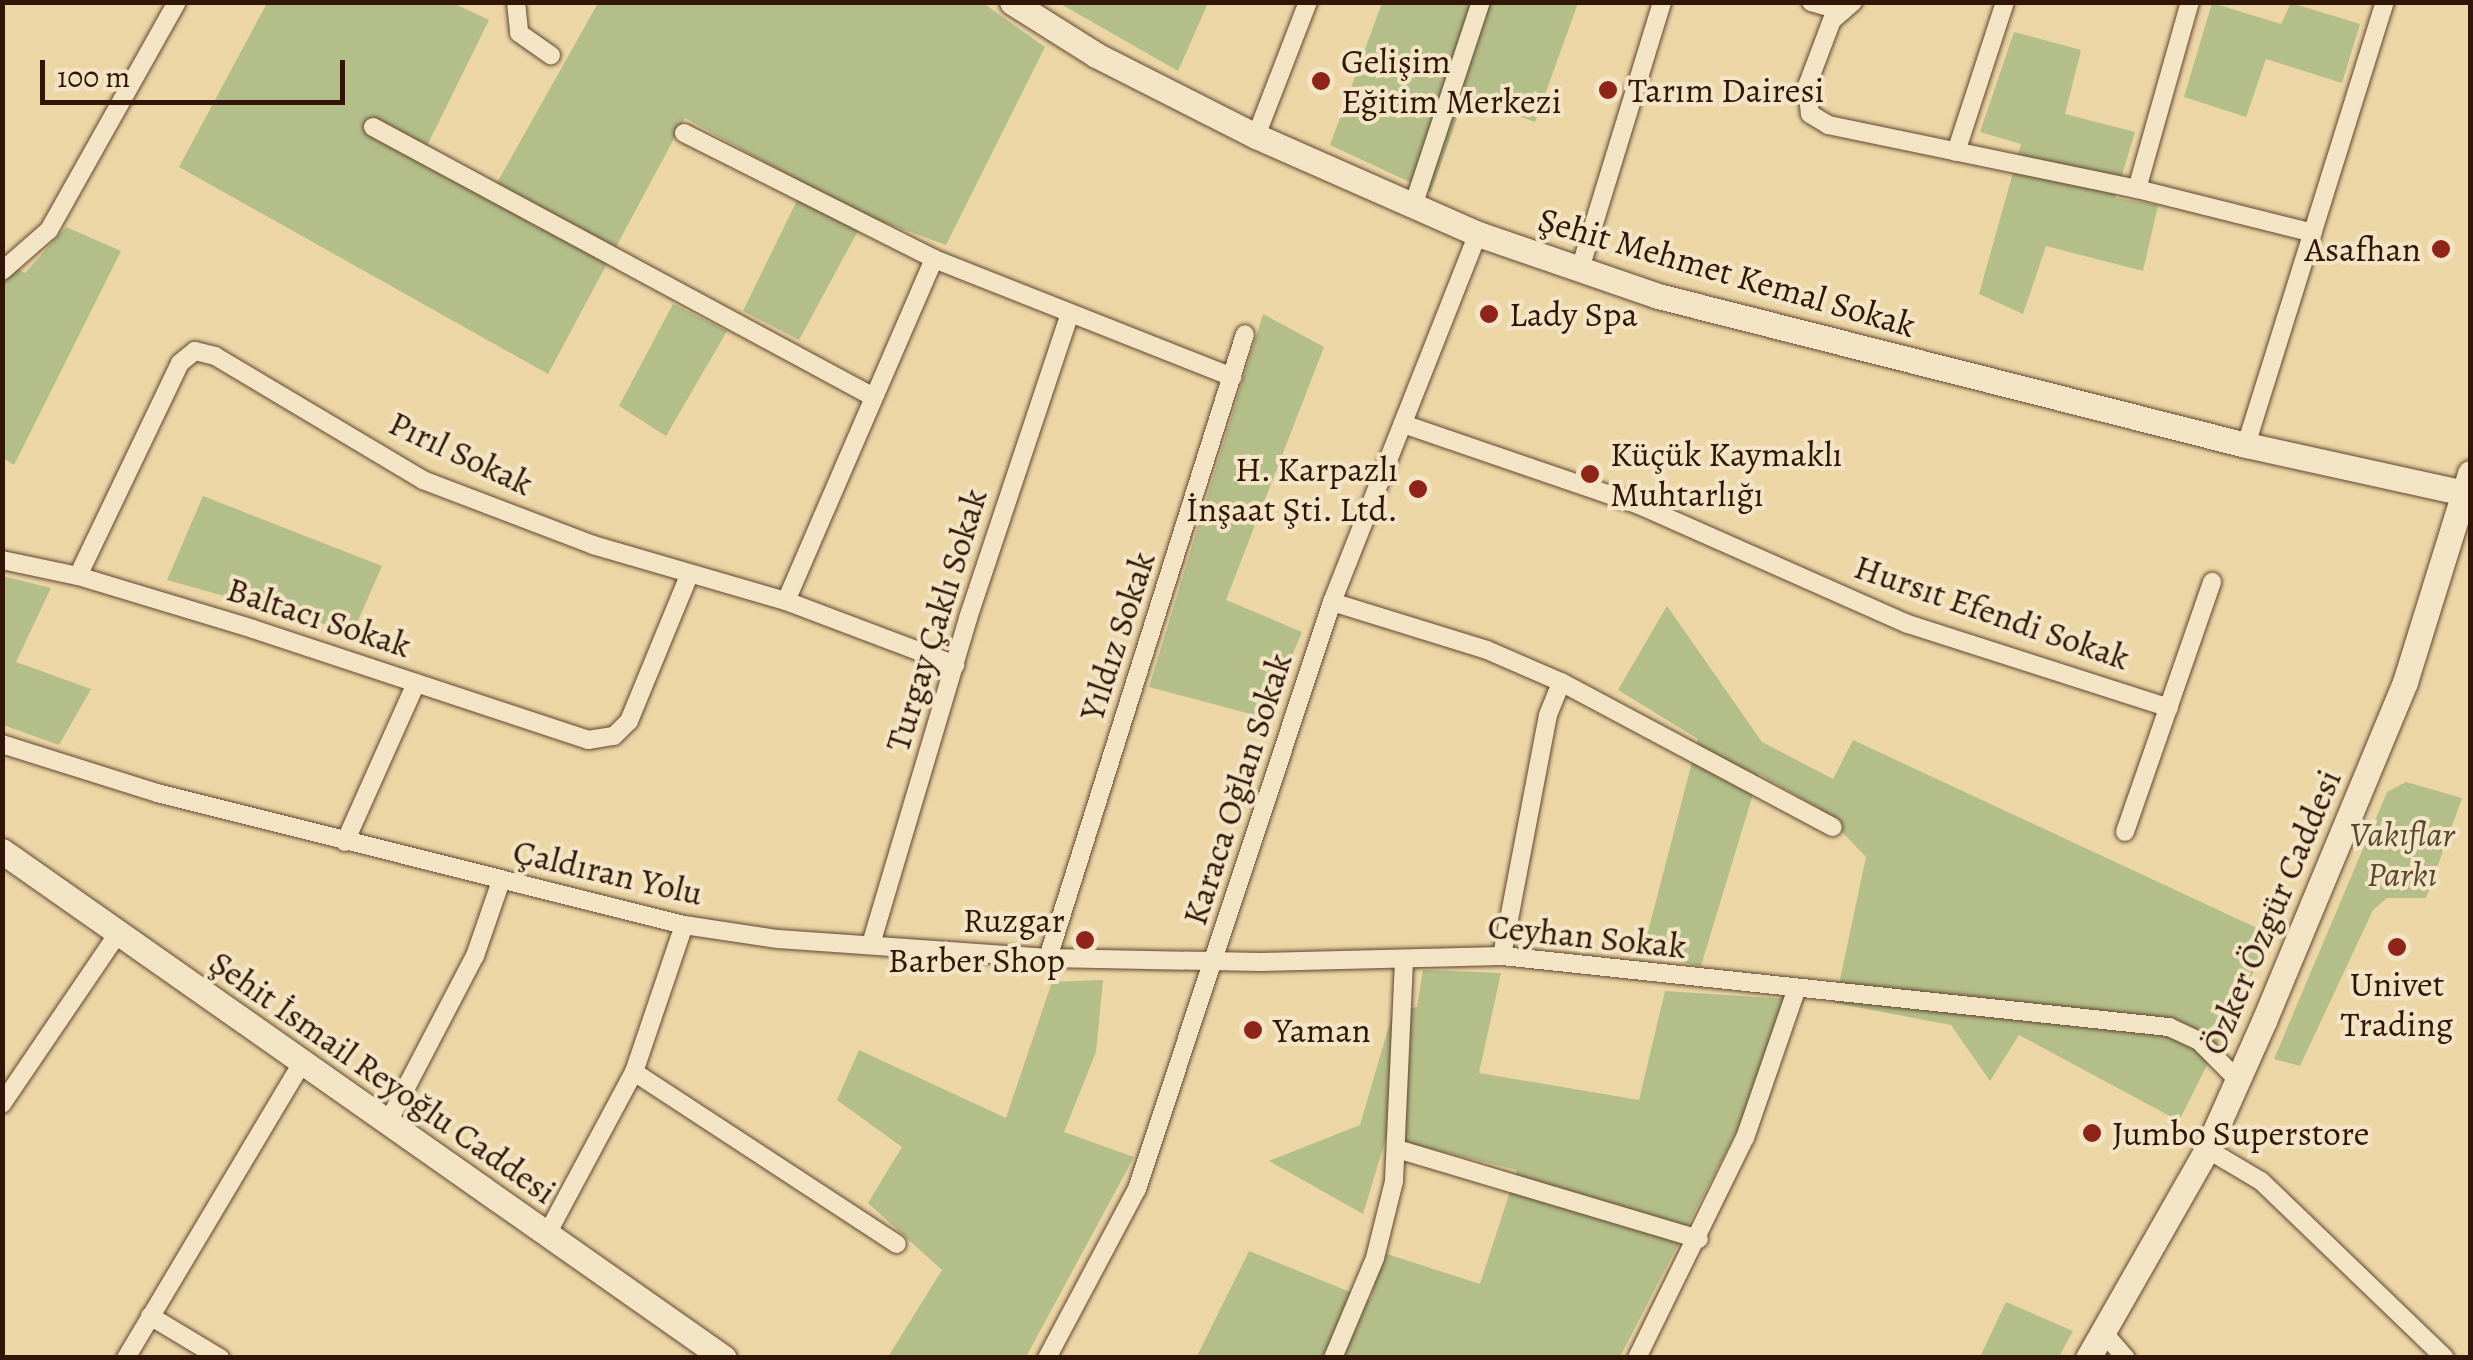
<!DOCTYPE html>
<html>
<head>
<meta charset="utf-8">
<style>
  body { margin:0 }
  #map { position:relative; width:2473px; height:1360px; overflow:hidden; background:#ecd6a6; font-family:Alegreya,serif }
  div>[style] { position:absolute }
  .green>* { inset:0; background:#b4be89 }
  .roads { filter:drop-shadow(0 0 2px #60462f) drop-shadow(0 0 2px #60462f) }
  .street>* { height:18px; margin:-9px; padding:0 9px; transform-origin:9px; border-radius:9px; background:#f3e4c5 }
  .secondary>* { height:25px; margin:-12.5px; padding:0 12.5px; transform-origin:12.5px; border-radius:12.5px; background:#f3e4c5 }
  .dots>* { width:28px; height:28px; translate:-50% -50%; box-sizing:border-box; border:5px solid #f3e4c5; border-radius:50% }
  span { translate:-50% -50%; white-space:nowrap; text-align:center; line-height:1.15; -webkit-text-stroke:8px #f3e4c5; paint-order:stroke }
  .poi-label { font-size:35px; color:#311607 }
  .left { translate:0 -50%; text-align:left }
  .right { translate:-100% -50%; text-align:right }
  .street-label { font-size:35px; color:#311607 }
  .park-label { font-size:35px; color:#58482e; font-style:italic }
  .frame { position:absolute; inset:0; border:5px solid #311607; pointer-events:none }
  .scale { position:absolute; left:40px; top:60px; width:305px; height:45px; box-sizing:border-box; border:5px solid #311607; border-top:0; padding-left:12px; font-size:30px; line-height:35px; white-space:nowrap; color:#311607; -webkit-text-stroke:8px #f3e4c5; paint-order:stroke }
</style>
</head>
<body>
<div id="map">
  <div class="green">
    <i style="clip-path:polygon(267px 3px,453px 3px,489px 20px,420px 160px,488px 199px,598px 3px,983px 3px,1045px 47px,946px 245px,866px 216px,799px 340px,743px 311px,805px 184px,685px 118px,548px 374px,179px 167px)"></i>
    <i style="clip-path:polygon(1059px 3px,1208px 3px,1178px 71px)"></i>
    <i style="clip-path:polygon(1382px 3px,1578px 3px,1535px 122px,1465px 96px,1431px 192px,1330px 145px)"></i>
    <i style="clip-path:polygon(2212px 3px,2281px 24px,2291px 3px,2360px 24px,2342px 83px,2266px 59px,2246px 117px,2184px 97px)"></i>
    <i style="clip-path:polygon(2014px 32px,2081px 50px,2065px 114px,2135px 132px,2115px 198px,2158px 205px,2143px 271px,2046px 246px,2023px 314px,1979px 294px,2021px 144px,1980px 132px)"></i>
    <i style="clip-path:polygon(66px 227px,121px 251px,14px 465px,3px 458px,2px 261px,25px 273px)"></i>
    <i style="clip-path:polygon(673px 304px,727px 331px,666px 436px,619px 406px)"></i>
    <i style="clip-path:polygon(1263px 314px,1324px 347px,1226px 600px,1302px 632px,1266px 718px,1149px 687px)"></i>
    <i style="clip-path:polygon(203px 496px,382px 566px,353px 632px,167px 580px)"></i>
    <i style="clip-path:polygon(2px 576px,51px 588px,16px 662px,91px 689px,59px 745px,3px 725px)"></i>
    <i style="clip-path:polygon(1667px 606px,1762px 742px,1833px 779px,1853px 740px,2272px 935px,2179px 1121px,2019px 1035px,1990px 1081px,1951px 1025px,1835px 1003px,1866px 857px,1819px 808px,1759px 774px,1701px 966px,1642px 955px,1698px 739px,1618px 690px)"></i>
    <i style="clip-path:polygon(2406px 782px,2462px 798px,2426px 898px,2387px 898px,2373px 910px,2300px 1066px,2274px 1059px,2387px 792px)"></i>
    <i style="clip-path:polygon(1423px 970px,1501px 973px,1479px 1073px,1639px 1100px,1665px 991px,1804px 1000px,1620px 1357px,1196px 1358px,1249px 1251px,1370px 1300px,1384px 1253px,1480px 1284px,1517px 1170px,1386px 1138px,1363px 1214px,1269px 1161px,1360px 1125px,1393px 1012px,1417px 1007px)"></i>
    <i style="clip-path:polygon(1103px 980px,1096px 1052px,1064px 1132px,1134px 1157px,1026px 1357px,888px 1357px,942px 1270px,868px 1203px,902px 1147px,837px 1100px,859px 1050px,1006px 1118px,1052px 982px)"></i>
    <i style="clip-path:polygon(2006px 1302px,2073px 1331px,2059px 1357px,1980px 1357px)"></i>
  </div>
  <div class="roads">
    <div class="street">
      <i style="left:516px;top:2px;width:31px;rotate:84deg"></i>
      <i style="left:519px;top:33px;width:39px;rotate:35deg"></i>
      <i style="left:1811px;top:2px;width:33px;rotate:16deg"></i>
      <i style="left:1853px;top:2px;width:28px;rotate:139deg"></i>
      <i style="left:1832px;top:20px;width:71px;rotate:110.7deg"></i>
      <i style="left:1807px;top:86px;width:28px;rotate:84deg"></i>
      <i style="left:1810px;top:114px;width:21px;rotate:31deg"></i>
      <i style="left:1828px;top:125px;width:316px;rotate:11.7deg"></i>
      <i style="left:2137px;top:189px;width:181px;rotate:14deg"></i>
      <i style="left:373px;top:127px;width:565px;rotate:28.34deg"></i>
      <i style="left:684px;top:133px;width:280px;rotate:26.7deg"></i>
      <i style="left:934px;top:259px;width:321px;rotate:21.6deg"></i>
      <i style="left:1256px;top:136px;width:144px;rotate:-68.8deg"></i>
      <i style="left:1956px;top:152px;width:158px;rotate:-71.9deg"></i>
      <i style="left:2137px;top:189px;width:194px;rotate:-74.2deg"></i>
      <i style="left:1413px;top:206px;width:215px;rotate:-71.6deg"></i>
      <i style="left:1580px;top:269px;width:279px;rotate:-72.9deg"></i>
      <i style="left:2px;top:271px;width:62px;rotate:-41.1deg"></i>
      <i style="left:49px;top:230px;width:261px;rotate:-60.7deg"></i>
      <i style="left:1403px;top:424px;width:250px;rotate:18.9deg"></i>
      <i style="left:1639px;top:505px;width:294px;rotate:23.9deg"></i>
      <i style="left:1908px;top:624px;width:274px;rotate:17.8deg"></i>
      <i style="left:2246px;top:445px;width:464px;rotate:-72.6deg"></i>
      <i style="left:2px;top:560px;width:78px;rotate:11.9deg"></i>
      <i style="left:78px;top:576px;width:183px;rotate:16.8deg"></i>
      <i style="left:253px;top:629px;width:353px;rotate:18.3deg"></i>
      <i style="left:588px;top:740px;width:26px;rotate:-9deg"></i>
      <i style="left:614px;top:736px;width:21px;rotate:-45deg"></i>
      <i style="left:629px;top:721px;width:155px;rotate:-67.6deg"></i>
      <i style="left:78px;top:576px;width:236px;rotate:-64.4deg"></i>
      <i style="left:180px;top:363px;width:19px;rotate:-39deg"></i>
      <i style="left:195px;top:351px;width:21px;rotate:14deg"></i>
      <i style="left:215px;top:356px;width:242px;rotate:30.8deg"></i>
      <i style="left:423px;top:480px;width:182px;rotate:20.9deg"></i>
      <i style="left:593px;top:545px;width:201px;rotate:16.2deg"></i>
      <i style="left:786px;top:601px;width:181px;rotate:20.7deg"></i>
      <i style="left:786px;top:601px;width:373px;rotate:-66.6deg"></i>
      <i style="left:1332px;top:602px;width:162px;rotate:17.2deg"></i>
      <i style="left:1487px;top:650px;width:81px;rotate:23.4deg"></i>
      <i style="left:1561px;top:682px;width:308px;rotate:28.1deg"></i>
      <i style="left:2px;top:744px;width:163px;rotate:17.5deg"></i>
      <i style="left:157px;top:793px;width:543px;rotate:14.06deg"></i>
      <i style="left:684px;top:925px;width:95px;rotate:8.5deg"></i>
      <i style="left:778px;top:939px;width:271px;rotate:4deg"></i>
      <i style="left:1048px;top:958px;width:213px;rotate:1.1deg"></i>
      <i style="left:1261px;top:962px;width:241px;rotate:-1.4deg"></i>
      <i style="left:1502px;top:956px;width:671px;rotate:6.08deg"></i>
      <i style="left:2169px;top:1027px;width:33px;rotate:25deg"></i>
      <i style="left:2199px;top:1041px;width:55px;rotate:45deg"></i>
      <i style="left:2125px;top:832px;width:265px;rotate:-70.8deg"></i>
      <i style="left:345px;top:842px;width:174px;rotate:-65.9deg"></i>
      <i style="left:871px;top:944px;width:340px;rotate:-73.4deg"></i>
      <i style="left:968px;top:618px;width:317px;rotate:-71.5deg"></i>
      <i style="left:1502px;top:956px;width:245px;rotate:-79.2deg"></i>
      <i style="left:1548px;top:715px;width:35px;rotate:-68deg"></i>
      <i style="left:1048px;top:958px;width:654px;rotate:-72.48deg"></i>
      <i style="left:634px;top:1072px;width:314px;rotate:33.2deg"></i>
      <i style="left:2px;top:1104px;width:208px;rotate:-55.8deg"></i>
      <i style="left:387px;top:1124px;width:190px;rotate:-62.4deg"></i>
      <i style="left:475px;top:956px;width:79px;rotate:-70.9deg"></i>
      <i style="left:1397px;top:1149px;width:315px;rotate:16.6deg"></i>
      <i style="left:2207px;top:1149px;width:63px;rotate:30.7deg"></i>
      <i style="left:2261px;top:1181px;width:255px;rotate:43.9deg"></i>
      <i style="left:546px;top:1236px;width:186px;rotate:-61.8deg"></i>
      <i style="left:634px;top:1072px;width:155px;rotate:-71.2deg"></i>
      <i style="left:150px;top:1316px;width:82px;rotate:31deg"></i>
      <i style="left:2103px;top:1332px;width:35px;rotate:49deg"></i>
      <i style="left:126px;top:1358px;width:344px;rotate:-59.2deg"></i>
      <i style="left:1047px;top:1358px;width:191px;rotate:-62deg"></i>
      <i style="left:1137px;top:1189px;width:619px;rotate:-71.62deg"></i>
      <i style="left:1332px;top:602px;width:396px;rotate:-68.4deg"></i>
      <i style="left:1333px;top:1358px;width:108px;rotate:-67.2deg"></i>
      <i style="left:1375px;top:1258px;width:79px;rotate:-76.1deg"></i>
      <i style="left:1394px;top:1181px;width:222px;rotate:-87.4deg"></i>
      <i style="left:1637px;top:1358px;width:245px;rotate:-63.9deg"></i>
      <i style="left:1745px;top:1138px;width:156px;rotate:-70.9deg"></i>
    </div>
    <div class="secondary">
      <i style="left:1012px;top:2px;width:99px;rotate:32.2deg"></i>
      <i style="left:1096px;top:55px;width:179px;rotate:26.9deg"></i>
      <i style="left:1256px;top:136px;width:243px;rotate:23.8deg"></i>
      <i style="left:1478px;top:234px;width:190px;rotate:19deg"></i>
      <i style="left:1658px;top:296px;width:607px;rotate:14.22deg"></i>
      <i style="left:2246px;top:445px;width:224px;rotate:12.4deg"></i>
      <i style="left:2px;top:851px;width:882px;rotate:35.08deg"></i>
      <i style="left:2088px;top:1358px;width:241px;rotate:-60.3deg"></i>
      <i style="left:2207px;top:1149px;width:140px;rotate:-66deg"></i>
      <i style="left:2264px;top:1021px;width:367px;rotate:-67.4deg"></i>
      <i style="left:2405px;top:682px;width:219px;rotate:-72.7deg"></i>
    </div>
  </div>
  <div class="dots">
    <i style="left:1321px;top:81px;background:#8f2418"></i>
    <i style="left:1608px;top:90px;background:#8f2418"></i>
    <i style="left:2441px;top:249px;background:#8f2418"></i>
    <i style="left:1489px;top:314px;background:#8f2418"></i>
    <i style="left:1590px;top:474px;background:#8f2418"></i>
    <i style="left:1418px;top:489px;background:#8f2418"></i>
    <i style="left:1085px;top:940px;background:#8f2418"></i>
    <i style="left:2397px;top:947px;background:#8f2418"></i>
    <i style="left:1253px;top:1030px;background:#8f2418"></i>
    <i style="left:2092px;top:1133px;background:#8f2418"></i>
  </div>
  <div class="poi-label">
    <span class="left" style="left:1341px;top:81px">Gelişim<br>Eğitim Merkezi</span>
    <span class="left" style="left:1628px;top:90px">Tarım Dairesi</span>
    <span class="right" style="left:2421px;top:249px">Asafhan</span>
    <span class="left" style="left:1509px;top:314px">Lady Spa</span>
    <span class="left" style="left:1610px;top:474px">Küçük Kaymaklı<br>Muhtarlığı</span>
    <span class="right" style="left:1398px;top:489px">H. Karpazlı<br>İnşaat Şti. Ltd.</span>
    <span class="right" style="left:1065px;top:940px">Ruzgar<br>Barber Shop</span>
    <span style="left:2397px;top:1004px">Univet<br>Trading</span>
    <span class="left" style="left:1273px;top:1030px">Yaman</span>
    <span class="left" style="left:2112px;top:1133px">Jumbo Superstore</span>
  </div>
  <div class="street-label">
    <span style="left:1727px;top:272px;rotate:16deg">Şehit Mehmet Kemal Sokak</span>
    <span style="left:461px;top:453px;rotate:25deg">Pırıl Sokak</span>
    <span style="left:1992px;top:612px;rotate:19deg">Hursıt Efendi Sokak</span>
    <span style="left:319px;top:617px;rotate:18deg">Baltacı Sokak</span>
    <span style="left:936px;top:620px;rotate:-73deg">Turgay Çaklı Sokak</span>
    <span style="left:1117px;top:636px;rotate:-72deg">Yıldız Sokak</span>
    <span style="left:1237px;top:789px;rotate:-72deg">Karaca Oğlan Sokak</span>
    <span style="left:608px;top:872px;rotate:13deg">Çaldıran Yolu</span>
    <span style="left:2271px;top:912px;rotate:-67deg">Özker Özgür Caddesi</span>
    <span style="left:1587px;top:936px;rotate:6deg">Ceyhan Sokak</span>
    <span style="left:383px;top:1077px;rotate:35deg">Şehit İsmail Reyoğlu Caddesi</span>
  </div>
  <div class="park-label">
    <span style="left:2402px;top:854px">Vakıflar<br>Parkı</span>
  </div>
  <div class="frame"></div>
  <div class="scale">100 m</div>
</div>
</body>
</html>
